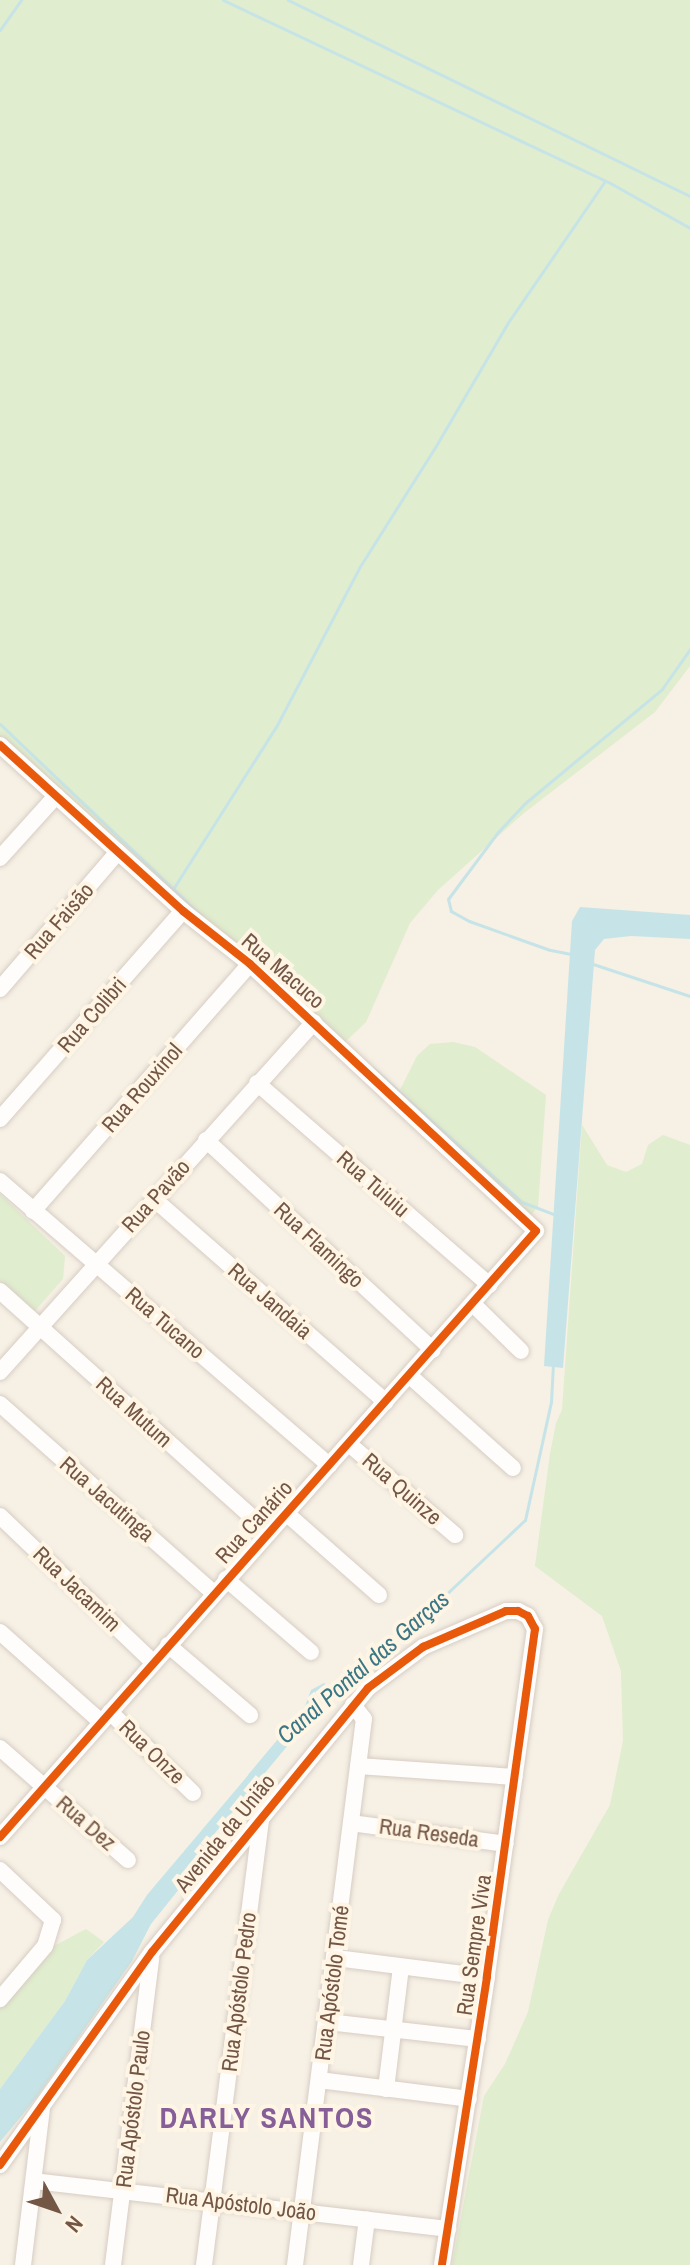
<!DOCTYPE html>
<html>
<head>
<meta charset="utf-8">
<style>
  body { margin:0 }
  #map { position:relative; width:690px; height:2265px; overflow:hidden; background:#f6f0e5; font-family:"Archivo Narrow",sans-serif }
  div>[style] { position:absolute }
  .green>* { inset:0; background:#e0edce }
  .water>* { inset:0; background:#c6e4e7 }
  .stream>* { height:3px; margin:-1.5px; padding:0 1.5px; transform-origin:1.5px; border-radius:1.5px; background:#c6e4e7 }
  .roads { filter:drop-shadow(0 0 2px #d7cdc3) drop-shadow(0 0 2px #d7cdc3) }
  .minor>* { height:16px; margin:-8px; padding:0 8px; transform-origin:8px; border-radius:8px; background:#fefdfb }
  .cycleway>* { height:8px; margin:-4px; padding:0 4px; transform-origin:4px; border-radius:4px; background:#e8590c }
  span { translate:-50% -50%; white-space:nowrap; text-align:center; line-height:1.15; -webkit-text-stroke:8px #fff5e5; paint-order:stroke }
  .street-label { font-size:22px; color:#745644 }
  .water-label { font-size:24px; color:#3a7683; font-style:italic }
  .district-label { font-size:30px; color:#865f99; font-weight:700; letter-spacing:2px }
  .north { position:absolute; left:16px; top:2169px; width:80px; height:80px; -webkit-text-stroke:6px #fff5e5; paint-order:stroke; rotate:130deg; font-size:22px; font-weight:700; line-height:32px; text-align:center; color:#745644 }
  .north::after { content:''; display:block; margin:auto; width:28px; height:36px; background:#745644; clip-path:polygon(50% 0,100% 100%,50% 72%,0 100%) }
</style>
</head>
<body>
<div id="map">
  <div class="green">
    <i style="clip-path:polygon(0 0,690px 0,690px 666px,655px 712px,524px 813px,438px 890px,410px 923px,366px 1022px,343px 1044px,0 741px)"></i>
    <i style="clip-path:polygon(453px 1042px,475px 1047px,546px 1095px,538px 1206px,529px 1218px,400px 1090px,417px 1056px,430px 1044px)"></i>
    <i style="clip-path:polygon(582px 1125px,607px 1165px,626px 1172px,642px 1164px,648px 1145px,663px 1135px,690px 1145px,690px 2265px,452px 2265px,484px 2096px,505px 2064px,528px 2012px,548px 1920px,559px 1894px,610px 1805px,623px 1741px,621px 1671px,602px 1616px,535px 1566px,550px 1454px,556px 1423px,562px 1410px)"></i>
    <i style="clip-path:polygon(0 1194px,65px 1256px,63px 1279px,34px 1312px,0 1281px)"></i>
    <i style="clip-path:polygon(86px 1929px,104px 1942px,87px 1960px,65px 2001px,0 2089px,0 2006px,54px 1946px)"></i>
  </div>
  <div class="water">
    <i style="clip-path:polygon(580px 907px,690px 915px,690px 939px,631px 936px,604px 939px,595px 950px,563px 1368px,544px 1366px,572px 921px)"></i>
    <i style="clip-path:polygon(324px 1683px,330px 1689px,328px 1697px,215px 1833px,188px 1878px,151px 1924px,132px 1961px,37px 2097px,0 2142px,0 2089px,65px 2001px,87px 1960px,133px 1917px,147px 1895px,304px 1709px,311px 1690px)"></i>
  </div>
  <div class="stream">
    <i style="left:223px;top:0;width:430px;rotate:25.3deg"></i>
    <i style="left:612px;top:184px;width:90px;rotate:29.4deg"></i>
    <i style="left:288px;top:0;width:447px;rotate:26deg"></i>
    <i style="left:0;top:30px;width:37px;rotate:-55deg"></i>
    <i style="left:0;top:724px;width:280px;rotate:43.6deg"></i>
    <i style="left:173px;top:889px;width:192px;rotate:-57.6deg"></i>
    <i style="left:276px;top:727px;width:179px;rotate:-62.4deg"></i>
    <i style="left:359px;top:568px;width:146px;rotate:-57.8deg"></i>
    <i style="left:437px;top:444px;width:139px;rotate:-59.7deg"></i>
    <i style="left:507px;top:324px;width:173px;rotate:-55.6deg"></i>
    <i style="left:576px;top:955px;width:26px;rotate:-169deg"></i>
    <i style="left:550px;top:950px;width:86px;rotate:-160.3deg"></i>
    <i style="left:469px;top:921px;width:21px;rotate:-151deg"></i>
    <i style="left:451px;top:911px;width:12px;rotate:-104deg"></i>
    <i style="left:448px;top:899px;width:84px;rotate:-53.3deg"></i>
    <i style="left:498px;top:832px;width:38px;rotate:-47deg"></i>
    <i style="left:524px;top:804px;width:180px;rotate:-39.8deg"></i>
    <i style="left:662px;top:689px;width:49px;rotate:-55deg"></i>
    <i style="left:593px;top:964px;width:102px;rotate:18.3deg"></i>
    <i style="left:373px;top:1068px;width:200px;rotate:42deg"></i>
    <i style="left:522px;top:1202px;width:36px;rotate:21deg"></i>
    <i style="left:329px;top:1692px;width:74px;rotate:-36.3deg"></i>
    <i style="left:389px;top:1648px;width:187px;rotate:-43.3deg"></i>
    <i style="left:525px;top:1520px;width:121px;rotate:-77.6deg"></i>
    <i style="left:551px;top:1402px;width:38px;rotate:-87deg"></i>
    <i style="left:249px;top:1775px;width:72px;rotate:-50.1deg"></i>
  </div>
  <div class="roads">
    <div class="minor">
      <i style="left:0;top:745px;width:247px;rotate:42.2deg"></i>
      <i style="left:183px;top:911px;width:85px;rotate:38.3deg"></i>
      <i style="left:250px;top:964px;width:391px;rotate:43deg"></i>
      <i style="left:536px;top:1231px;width:809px;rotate:131.49deg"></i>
      <i style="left:0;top:858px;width:84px;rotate:-47.9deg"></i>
      <i style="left:0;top:989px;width:181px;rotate:-49.3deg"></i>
      <i style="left:257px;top:1083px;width:308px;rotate:41deg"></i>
      <i style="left:0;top:1119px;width:277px;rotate:-48.7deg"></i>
      <i style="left:206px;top:1140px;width:309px;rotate:42.8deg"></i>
      <i style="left:0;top:1181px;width:435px;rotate:40.8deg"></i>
      <i style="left:154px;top:1199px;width:308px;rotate:41.2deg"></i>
      <i style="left:33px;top:1211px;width:329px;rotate:-48.7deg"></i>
      <i style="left:0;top:1291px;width:361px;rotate:41.9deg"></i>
      <i style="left:473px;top:1304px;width:67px;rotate:44.4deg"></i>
      <i style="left:0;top:1372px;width:470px;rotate:-48.1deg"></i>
      <i style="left:410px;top:1376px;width:138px;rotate:41.8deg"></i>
      <i style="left:0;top:1404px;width:286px;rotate:41.5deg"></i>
      <i style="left:349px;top:1444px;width:140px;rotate:40.6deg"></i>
      <i style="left:286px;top:1513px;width:124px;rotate:41.4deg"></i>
      <i style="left:0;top:1516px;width:211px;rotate:43.7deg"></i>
      <i style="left:226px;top:1579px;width:112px;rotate:40.7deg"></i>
      <i style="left:0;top:1632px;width:135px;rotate:41.7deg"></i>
      <i style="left:168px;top:1645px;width:108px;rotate:40.5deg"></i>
      <i style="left:110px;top:1712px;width:116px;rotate:44.3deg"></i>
      <i style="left:0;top:1748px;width:170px;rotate:41.2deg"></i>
      <i style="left:358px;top:1766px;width:157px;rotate:4deg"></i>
      <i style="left:351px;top:1823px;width:156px;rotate:7.7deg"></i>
      <i style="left:0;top:1870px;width:73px;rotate:43.3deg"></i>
      <i style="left:53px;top:1920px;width:27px;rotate:107deg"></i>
      <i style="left:45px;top:1946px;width:70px;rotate:130.3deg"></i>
      <i style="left:336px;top:1958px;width:152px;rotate:7.2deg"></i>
      <i style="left:328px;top:2022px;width:151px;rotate:6.5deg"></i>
      <i style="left:319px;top:2080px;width:151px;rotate:7.2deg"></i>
      <i style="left:386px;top:2089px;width:123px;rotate:-83deg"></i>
      <i style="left:0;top:2165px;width:262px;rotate:-54.5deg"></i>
      <i style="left:152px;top:1952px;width:341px;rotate:-50.7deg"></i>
      <i style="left:368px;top:1688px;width:69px;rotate:-36.7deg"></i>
      <i style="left:423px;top:1647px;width:90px;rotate:-23.4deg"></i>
      <i style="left:506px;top:1611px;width:12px"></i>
      <i style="left:518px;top:1611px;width:11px;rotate:27deg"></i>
      <i style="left:528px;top:1616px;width:15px;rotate:62deg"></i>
      <i style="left:535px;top:1629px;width:351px;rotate:97.9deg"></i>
      <i style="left:487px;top:1977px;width:291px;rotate:98.9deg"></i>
      <i style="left:34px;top:2181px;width:417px;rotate:6.6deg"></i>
      <i style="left:23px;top:2265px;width:158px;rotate:-83.1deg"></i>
      <i style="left:113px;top:2265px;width:309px;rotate:-82.9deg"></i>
      <i style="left:204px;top:2265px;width:454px;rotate:-82.7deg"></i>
      <i style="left:295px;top:2265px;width:550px;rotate:-82.8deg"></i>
      <i style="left:364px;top:1719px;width:18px;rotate:-128deg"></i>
      <i style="left:361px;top:2265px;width:46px;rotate:-82.6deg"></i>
    </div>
  </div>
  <div class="cycleway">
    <i style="left:0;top:745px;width:247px;rotate:42.2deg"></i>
    <i style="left:183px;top:911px;width:85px;rotate:38.3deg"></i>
    <i style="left:250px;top:964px;width:391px;rotate:43deg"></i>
    <i style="left:536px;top:1231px;width:809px;rotate:131.49deg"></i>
    <i style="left:0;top:2165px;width:262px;rotate:-54.5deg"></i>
    <i style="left:152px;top:1952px;width:341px;rotate:-50.7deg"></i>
    <i style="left:368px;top:1688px;width:69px;rotate:-36.7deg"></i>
    <i style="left:423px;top:1647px;width:90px;rotate:-23.4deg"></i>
    <i style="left:506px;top:1611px;width:12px"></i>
    <i style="left:518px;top:1611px;width:11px;rotate:27deg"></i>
    <i style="left:528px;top:1616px;width:15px;rotate:62deg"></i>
    <i style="left:535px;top:1629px;width:351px;rotate:97.9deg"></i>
    <i style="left:487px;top:1977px;width:291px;rotate:98.9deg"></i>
  </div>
  <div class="street-label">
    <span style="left:59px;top:921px;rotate:-49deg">Rua Faisão</span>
    <span style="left:283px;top:971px;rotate:41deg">Rua Macuco</span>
    <span style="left:92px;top:1015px;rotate:-49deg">Rua Colibri</span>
    <span style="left:142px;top:1088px;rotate:-49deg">Rua Rouxinol</span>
    <span style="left:373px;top:1184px;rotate:41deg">Rua Tuiuiu</span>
    <span style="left:156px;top:1196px;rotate:-48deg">Rua Pavão</span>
    <span style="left:319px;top:1245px;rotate:43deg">Rua Flamingo</span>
    <span style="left:270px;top:1301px;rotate:41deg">Rua Jandaia</span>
    <span style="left:165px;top:1323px;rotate:41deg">Rua Tucano</span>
    <span style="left:134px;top:1412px;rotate:42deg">Rua Mutum</span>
    <span style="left:402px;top:1489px;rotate:41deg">Rua Quinze</span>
    <span style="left:107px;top:1499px;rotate:41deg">Rua Jacutinga</span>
    <span style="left:254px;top:1522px;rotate:-48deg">Rua Canário</span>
    <span style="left:77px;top:1589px;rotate:44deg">Rua Jacamim</span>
    <span style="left:152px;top:1752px;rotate:44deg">Rua Onze</span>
    <span style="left:86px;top:1823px;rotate:41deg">Rua Dez</span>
    <span style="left:225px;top:1833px;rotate:-51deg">Avenida da União</span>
    <span style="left:429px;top:1833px;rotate:8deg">Rua Reseda</span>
    <span style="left:474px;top:1945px;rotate:-82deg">Rua Sempre Viva</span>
    <span style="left:332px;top:1983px;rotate:-83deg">Rua Apóstolo Tomé</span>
    <span style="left:239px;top:1992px;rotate:-83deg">Rua Apóstolo Pedro</span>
    <span style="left:133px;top:2109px;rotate:-83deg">Rua Apóstolo Paulo</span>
    <span style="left:241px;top:2204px;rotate:7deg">Rua Apóstolo João</span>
  </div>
  <div class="water-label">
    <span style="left:363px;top:1667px;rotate:-41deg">Canal Pontal das Garças</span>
  </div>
  <div class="district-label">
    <span style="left:267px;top:2117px">DARLY SANTOS</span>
  </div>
  <div class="north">N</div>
</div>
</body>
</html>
